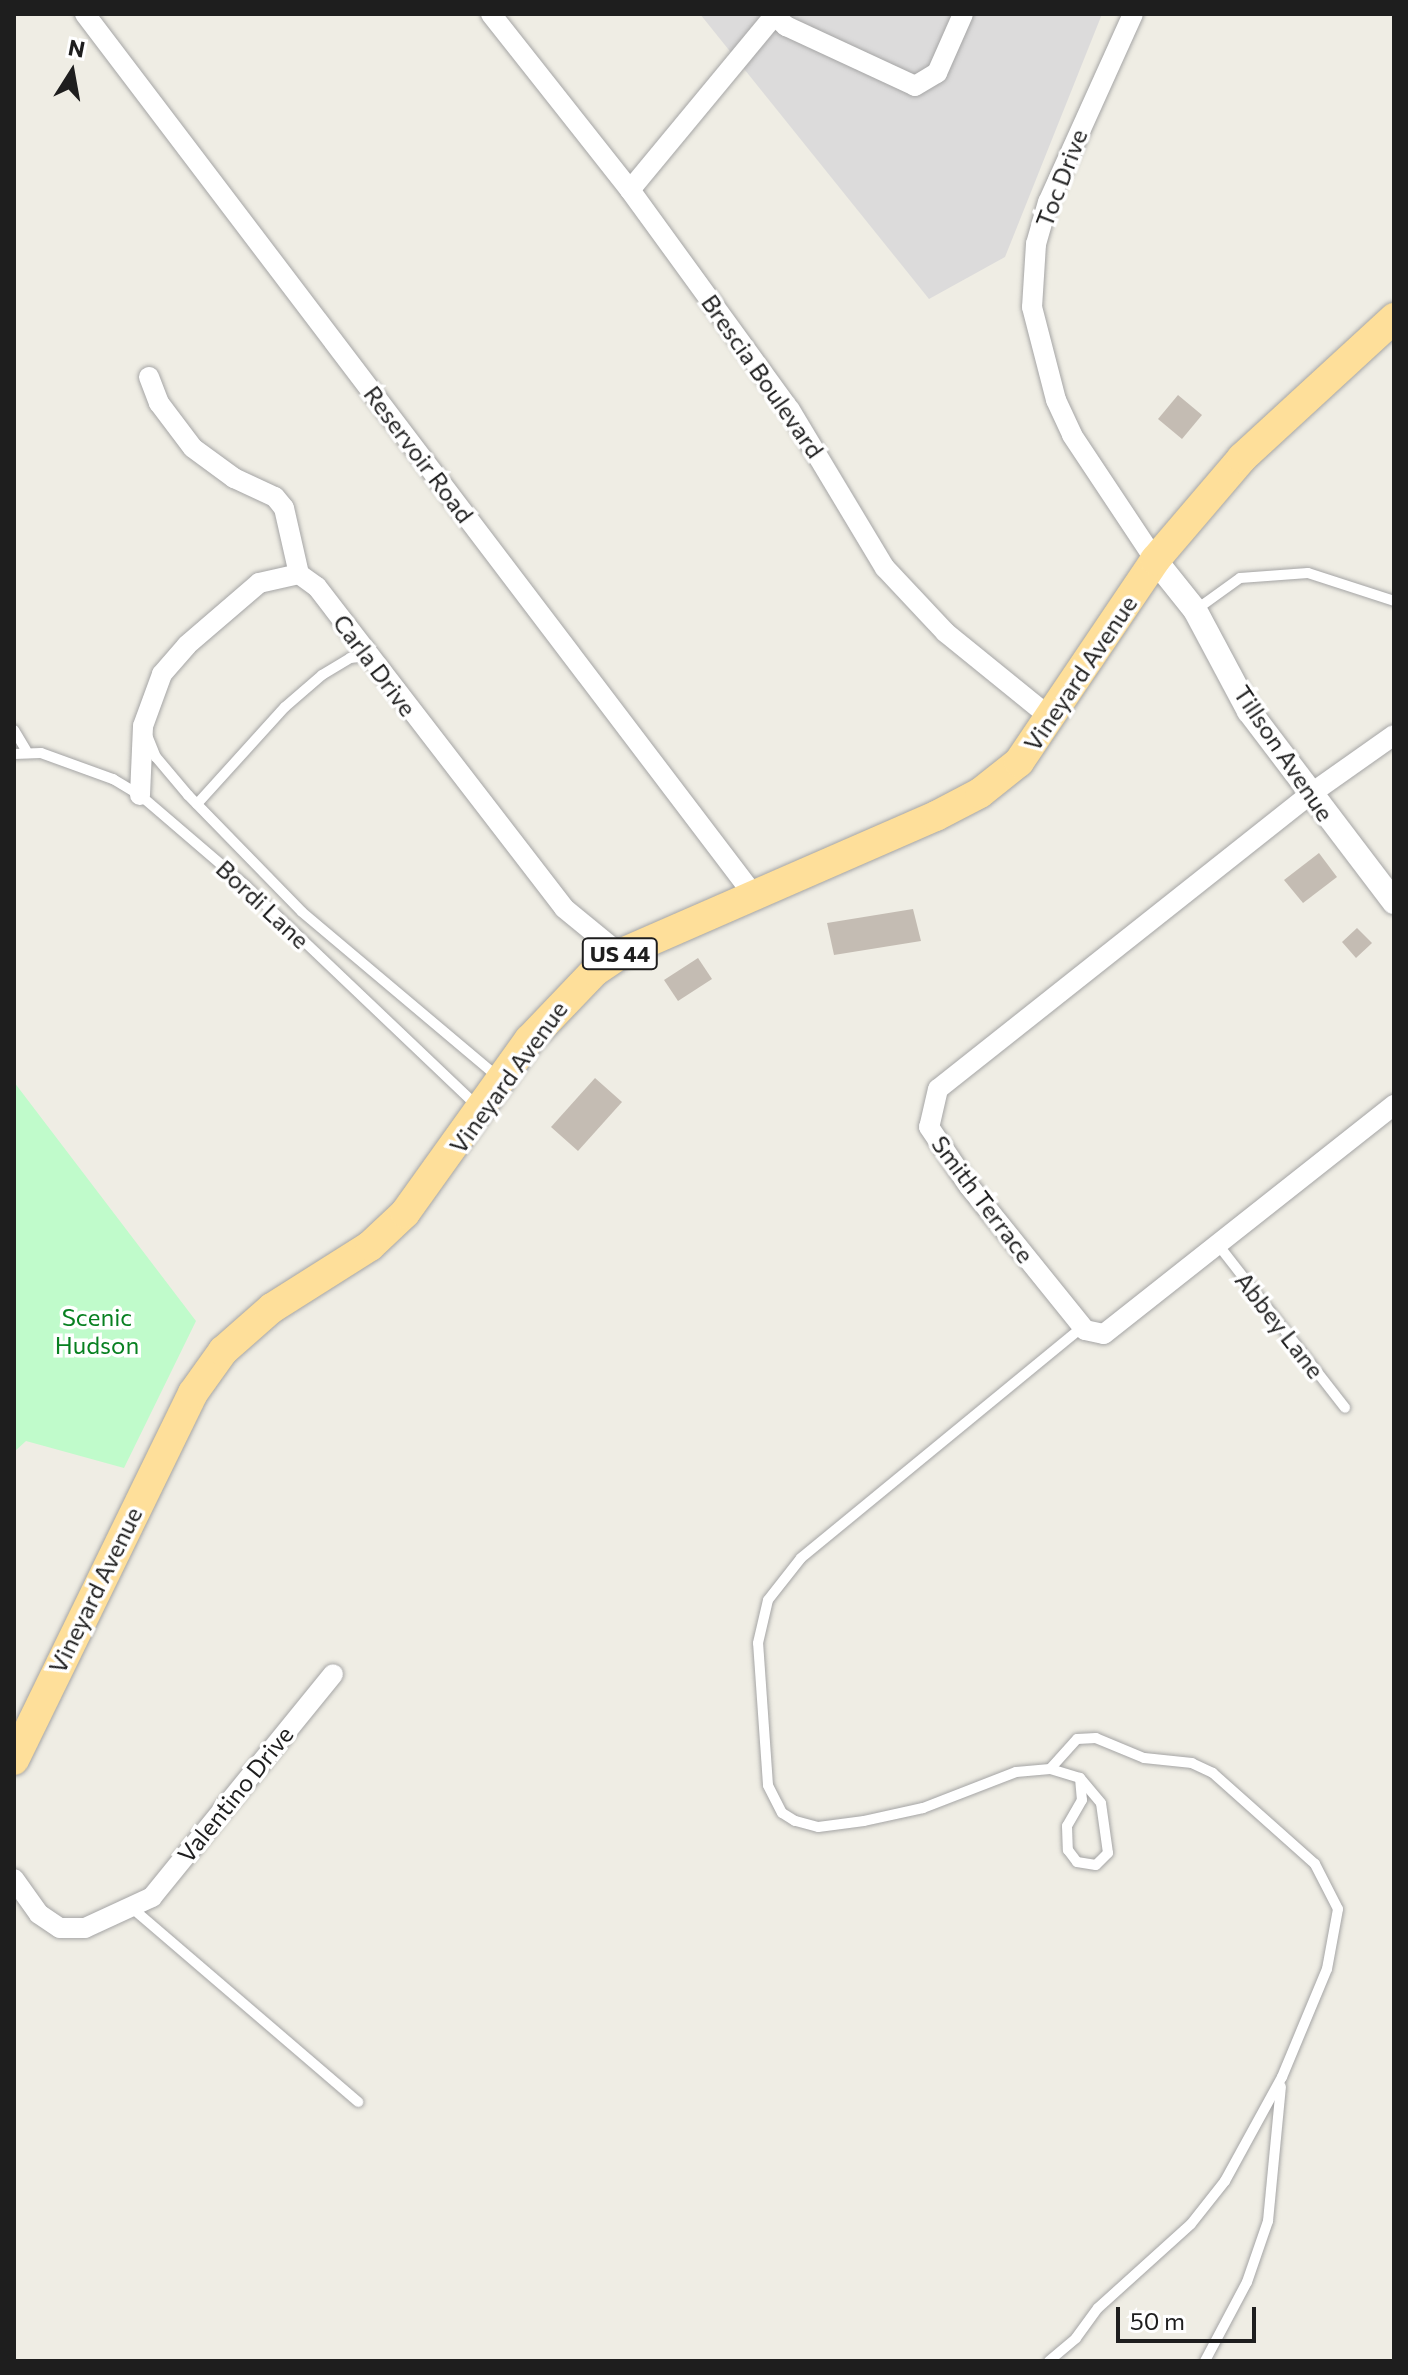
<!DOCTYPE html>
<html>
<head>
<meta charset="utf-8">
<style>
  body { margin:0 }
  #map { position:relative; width:1408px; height:2375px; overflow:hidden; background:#efede4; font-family:Commissioner,sans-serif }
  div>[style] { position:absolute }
  .residential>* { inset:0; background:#dcdbdb }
  .park>* { inset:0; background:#c0fbcb }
  .building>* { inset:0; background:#c4bcb3 }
  .roads { filter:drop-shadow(0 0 2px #a5a5a5) drop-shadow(0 0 2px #a5a5a5) }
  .service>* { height:10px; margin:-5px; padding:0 5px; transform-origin:5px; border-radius:5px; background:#fff }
  .minor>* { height:20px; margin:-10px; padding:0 10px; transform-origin:10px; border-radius:10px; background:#fff }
  .tertiary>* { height:24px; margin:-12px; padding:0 12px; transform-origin:12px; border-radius:12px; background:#fff }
  .primary>* { height:30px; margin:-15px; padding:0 15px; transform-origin:15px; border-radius:15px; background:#fedf9a }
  span { translate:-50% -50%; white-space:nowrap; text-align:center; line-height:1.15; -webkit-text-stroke:7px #fff; paint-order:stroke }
  .shield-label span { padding:2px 6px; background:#fff; border:2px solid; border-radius:6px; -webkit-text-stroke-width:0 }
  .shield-label { font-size:22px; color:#1e1e1e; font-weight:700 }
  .street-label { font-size:24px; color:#1e1e1e }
  .park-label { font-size:24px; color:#088021 }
  .frame { position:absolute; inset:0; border:16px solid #1e1e1e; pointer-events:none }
  .north { position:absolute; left:32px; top:32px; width:80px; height:80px; -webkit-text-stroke:6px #fff; paint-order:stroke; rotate:11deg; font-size:22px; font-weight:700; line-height:32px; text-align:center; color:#1e1e1e }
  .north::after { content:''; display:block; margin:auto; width:28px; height:36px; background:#1e1e1e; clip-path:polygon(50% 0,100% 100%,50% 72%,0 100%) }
  .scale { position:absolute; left:1116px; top:2307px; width:140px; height:36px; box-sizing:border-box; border:4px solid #1e1e1e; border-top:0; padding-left:10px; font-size:24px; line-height:28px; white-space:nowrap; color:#1e1e1e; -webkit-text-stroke:6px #fff; paint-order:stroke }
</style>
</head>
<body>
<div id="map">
  <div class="residential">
    <i style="clip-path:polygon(700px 14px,1102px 14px,1005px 257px,929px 299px)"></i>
  </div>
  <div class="park">
    <i style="clip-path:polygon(14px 1082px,196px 1321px,124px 1468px,26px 1441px,14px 1452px)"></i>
  </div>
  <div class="building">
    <i style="clip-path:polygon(1178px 395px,1202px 415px,1182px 439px,1158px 419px)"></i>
    <i style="clip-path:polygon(1319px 853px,1337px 877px,1303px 903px,1284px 880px)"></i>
    <i style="clip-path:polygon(913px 909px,921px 941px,834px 955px,827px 923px)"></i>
    <i style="clip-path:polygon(1357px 928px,1372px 943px,1356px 958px,1342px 942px)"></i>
    <i style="clip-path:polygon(698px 958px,712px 979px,678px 1001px,664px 980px)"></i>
    <i style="clip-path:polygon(595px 1078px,622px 1102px,578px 1151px,551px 1127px)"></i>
  </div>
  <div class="roads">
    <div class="service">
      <i style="left:1197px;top:609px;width:53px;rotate:-35.8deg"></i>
      <i style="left:1240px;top:578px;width:68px;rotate:-4.2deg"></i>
      <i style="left:1308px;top:573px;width:90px;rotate:18deg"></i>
      <i style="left:14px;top:730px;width:23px;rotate:59deg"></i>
      <i style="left:147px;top:735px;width:24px;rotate:68deg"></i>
      <i style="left:156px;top:757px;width:50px;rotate:49.9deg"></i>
      <i style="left:188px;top:795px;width:163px;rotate:45.7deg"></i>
      <i style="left:302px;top:912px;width:255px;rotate:40.1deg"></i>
      <i style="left:14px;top:754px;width:27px;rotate:-2deg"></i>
      <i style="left:41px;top:753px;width:77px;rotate:19.9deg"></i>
      <i style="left:113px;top:779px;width:31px;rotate:31deg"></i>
      <i style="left:140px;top:795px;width:140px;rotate:40.6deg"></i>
      <i style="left:246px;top:886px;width:319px;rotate:43.6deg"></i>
      <i style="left:197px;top:804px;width:131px;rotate:-47.8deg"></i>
      <i style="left:285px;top:707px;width:49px;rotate:-40.9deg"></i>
      <i style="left:322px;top:675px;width:33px;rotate:-31deg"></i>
      <i style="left:350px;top:658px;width:18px;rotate:-6deg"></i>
      <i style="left:1216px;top:1242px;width:210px;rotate:52.1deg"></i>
      <i style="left:1080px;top:1778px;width:22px;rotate:85deg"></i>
      <i style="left:1082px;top:1800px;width:30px;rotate:120deg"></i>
      <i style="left:1067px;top:1826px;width:24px;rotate:88deg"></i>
      <i style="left:1068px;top:1850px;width:15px;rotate:53deg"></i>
      <i style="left:1077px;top:1862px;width:19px;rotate:9deg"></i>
      <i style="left:1096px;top:1865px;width:17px;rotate:-45deg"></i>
      <i style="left:1108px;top:1853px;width:50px;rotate:-98deg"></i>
      <i style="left:1101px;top:1803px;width:33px;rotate:-130deg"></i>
      <i style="left:1080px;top:1778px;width:31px;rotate:-163deg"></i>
      <i style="left:1050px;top:1769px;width:34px;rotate:175deg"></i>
      <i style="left:1016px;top:1772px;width:100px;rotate:158.8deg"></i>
      <i style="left:923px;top:1808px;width:60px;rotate:167.6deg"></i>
      <i style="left:864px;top:1821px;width:46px;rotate:172.6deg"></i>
      <i style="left:818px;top:1827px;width:24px;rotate:-165deg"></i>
      <i style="left:795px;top:1821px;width:15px;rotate:-148deg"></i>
      <i style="left:782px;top:1813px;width:31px;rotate:-117deg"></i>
      <i style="left:768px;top:1785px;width:142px;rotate:-94deg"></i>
      <i style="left:758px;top:1643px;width:44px;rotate:-76.9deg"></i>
      <i style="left:768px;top:1600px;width:53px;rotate:-51.8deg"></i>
      <i style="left:801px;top:1558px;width:364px;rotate:-39.4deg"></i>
      <i style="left:132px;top:1908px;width:298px;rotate:40.6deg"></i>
      <i style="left:1049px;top:2361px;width:35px;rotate:-40deg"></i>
      <i style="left:1076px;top:2338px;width:37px;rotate:-54deg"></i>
      <i style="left:1098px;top:2308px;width:125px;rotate:-42.1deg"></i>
      <i style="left:1191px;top:2224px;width:55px;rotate:-51.7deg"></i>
      <i style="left:1225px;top:2181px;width:119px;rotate:-61.3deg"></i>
      <i style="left:1282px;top:2077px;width:117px;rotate:-67.4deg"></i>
      <i style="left:1327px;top:1969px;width:61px;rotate:-79.6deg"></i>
      <i style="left:1338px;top:1909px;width:51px;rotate:-117.1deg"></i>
      <i style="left:1315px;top:1864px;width:137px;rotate:-138.3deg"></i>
      <i style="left:1213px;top:1773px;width:23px;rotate:-155deg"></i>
      <i style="left:1192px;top:1763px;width:48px;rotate:-174.1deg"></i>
      <i style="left:1144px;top:1758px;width:52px;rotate:-157.4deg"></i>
      <i style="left:1096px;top:1738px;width:19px;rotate:177deg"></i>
      <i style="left:1077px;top:1739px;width:40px;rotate:132deg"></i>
      <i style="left:1205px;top:2361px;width:89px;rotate:-62deg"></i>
      <i style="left:1247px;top:2282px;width:65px;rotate:-71deg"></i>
      <i style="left:1268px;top:2221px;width:135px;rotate:-84.5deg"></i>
    </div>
    <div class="minor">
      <i style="left:85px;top:14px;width:1105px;rotate:52.8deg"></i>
      <i style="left:491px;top:14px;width:224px;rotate:51.7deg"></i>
      <i style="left:630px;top:190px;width:272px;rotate:54deg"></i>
      <i style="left:790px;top:410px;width:184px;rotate:59deg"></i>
      <i style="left:885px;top:568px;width:88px;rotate:46.8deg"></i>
      <i style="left:945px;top:632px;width:138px;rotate:39.1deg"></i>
      <i style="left:773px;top:14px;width:18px;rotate:43deg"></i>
      <i style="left:786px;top:26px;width:142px;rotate:24.9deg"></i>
      <i style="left:915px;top:86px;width:26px;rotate:-31deg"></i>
      <i style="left:937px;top:73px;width:64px;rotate:-66.2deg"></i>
      <i style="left:1133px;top:14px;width:206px;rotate:114.3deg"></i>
      <i style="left:1048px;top:202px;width:44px;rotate:105.9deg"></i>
      <i style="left:1036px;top:244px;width:63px;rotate:93.6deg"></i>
      <i style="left:1032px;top:307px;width:96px;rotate:75.5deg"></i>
      <i style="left:1056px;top:400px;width:38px;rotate:65deg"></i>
      <i style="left:1072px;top:435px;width:150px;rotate:56.4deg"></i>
      <i style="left:630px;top:190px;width:226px;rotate:-50.4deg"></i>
      <i style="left:149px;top:377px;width:28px;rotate:69deg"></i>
      <i style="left:159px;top:403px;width:56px;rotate:52.9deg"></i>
      <i style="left:193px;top:448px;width:51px;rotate:36.2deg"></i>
      <i style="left:234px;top:478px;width:45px;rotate:24.9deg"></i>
      <i style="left:275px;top:497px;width:14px;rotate:51deg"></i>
      <i style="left:284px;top:508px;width:68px;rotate:77.2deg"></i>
      <i style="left:299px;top:574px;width:22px;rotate:36deg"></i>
      <i style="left:317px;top:587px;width:405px;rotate:52.4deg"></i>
      <i style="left:564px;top:908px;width:72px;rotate:39.4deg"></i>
      <i style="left:1394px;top:735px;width:104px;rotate:144.8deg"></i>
      <i style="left:1309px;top:795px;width:473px;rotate:141.6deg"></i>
      <i style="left:938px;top:1089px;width:39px;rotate:103deg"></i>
      <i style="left:929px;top:1127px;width:71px;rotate:55.9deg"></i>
      <i style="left:969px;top:1186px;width:185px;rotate:51.1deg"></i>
      <i style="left:1085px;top:1330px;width:19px;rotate:12deg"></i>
      <i style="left:1104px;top:1334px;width:370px;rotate:-38.3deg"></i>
      <i style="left:140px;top:795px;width:69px;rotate:-87.5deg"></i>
      <i style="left:143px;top:726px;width:55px;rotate:-69.9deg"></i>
      <i style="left:162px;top:674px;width:38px;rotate:-49deg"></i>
      <i style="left:187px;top:645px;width:95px;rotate:-40.7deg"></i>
      <i style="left:259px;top:583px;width:41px;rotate:-12.7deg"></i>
      <i style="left:14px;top:1879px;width:43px;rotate:54.5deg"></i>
      <i style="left:39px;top:1914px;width:25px;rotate:34deg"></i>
      <i style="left:60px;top:1928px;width:25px"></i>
      <i style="left:85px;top:1928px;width:74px;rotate:-24.8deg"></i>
      <i style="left:152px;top:1897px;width:287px;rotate:-50.9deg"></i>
    </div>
    <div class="tertiary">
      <i style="left:1155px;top:560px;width:64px;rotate:51.3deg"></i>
      <i style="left:1195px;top:610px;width:115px;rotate:61.9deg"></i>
      <i style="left:1249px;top:711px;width:240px;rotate:52.8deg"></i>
    </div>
    <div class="primary">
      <i style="left:14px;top:1760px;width:408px;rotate:-64deg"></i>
      <i style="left:193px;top:1393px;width:52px;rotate:-54.5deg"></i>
      <i style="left:223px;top:1351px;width:65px;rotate:-41.3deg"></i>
      <i style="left:272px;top:1308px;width:116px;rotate:-32.3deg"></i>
      <i style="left:370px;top:1246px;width:48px;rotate:-43.3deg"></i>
      <i style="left:405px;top:1213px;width:213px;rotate:-54.4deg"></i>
      <i style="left:529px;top:1040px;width:95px;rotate:-46.3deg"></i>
      <i style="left:595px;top:971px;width:30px;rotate:-34deg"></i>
      <i style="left:620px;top:954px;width:345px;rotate:-23.6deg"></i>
      <i style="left:936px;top:816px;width:50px;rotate:-27.6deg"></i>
      <i style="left:980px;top:793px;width:50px;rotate:-38.5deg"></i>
      <i style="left:1019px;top:762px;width:244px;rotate:-56deg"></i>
      <i style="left:1155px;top:560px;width:134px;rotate:-49.5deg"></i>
      <i style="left:1242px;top:458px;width:207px;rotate:-42.6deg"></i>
    </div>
  </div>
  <div class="shield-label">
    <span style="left:620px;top:954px">US 44</span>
  </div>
  <div class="street-label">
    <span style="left:1061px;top:178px;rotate:-69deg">Toc Drive</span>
    <span style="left:763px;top:376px;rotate:55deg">Brescia Boulevard</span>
    <span style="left:419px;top:454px;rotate:53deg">Reservoir Road</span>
    <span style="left:375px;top:665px;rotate:53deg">Carla Drive</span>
    <span style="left:1080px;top:673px;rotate:-56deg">Vineyard Avenue</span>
    <span style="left:1284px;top:753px;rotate:56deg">Tillson Avenue</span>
    <span style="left:263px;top:904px;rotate:43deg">Bordi Lane</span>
    <span style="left:508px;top:1077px;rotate:-54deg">Vineyard Avenue</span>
    <span style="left:983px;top:1199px;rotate:53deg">Smith Terrace</span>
    <span style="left:1280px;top:1325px;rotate:52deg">Abbey Lane</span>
    <span style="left:95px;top:1590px;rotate:-64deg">Vineyard Avenue</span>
    <span style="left:235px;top:1794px;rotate:-51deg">Valentino Drive</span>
  </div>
  <div class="park-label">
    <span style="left:97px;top:1331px">Scenic<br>Hudson</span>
  </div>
  <div class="frame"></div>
  <div class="north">N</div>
  <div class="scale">50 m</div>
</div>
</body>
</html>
